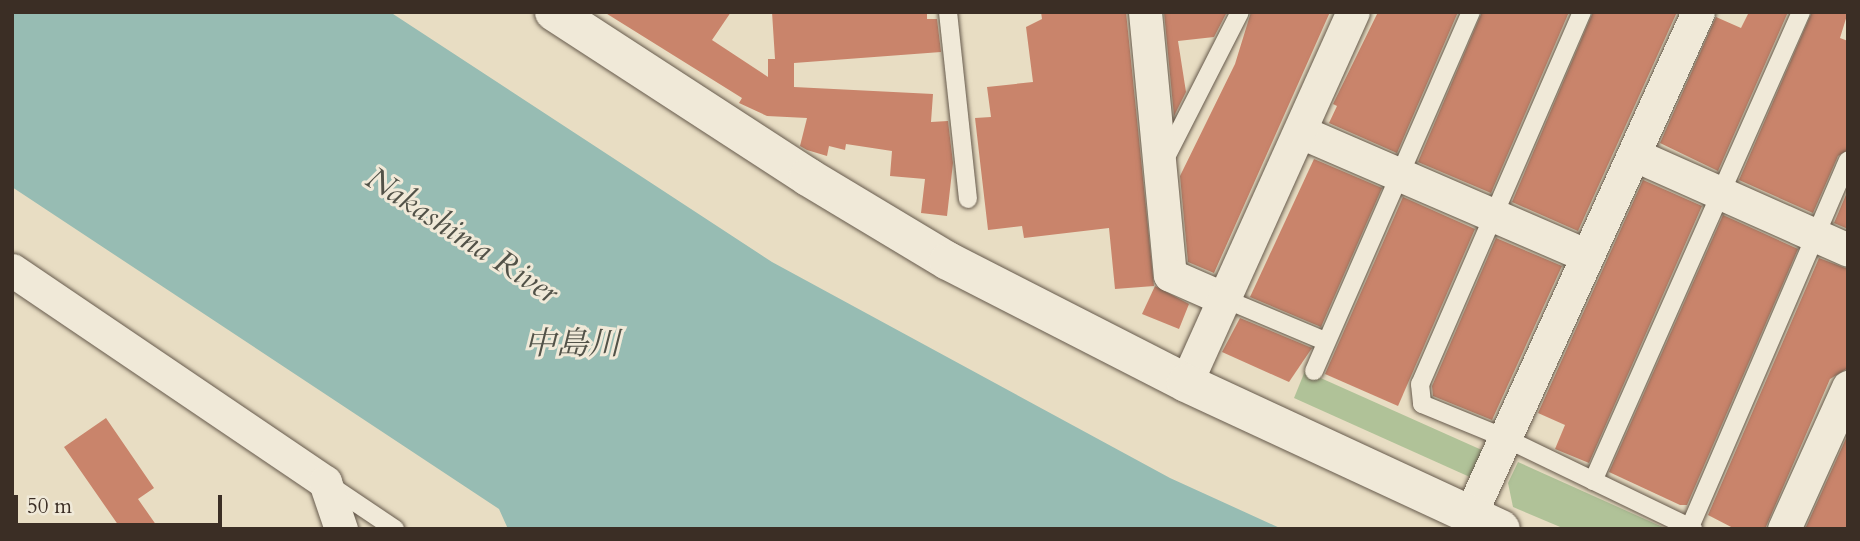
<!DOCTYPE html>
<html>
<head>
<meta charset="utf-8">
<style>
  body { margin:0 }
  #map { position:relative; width:1860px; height:541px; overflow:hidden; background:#e8ddc3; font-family:Cardo,"Noto Serif JP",serif }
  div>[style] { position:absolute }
  .green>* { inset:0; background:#b0c298 }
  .water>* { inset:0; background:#97bcb3 }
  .building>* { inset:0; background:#c9846b }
  .roads { filter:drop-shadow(0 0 2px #665a4c) drop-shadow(0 0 2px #665a4c) }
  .lane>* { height:18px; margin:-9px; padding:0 9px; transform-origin:9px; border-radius:9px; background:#f0e9d8 }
  .street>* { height:33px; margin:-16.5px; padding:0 16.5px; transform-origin:16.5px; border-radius:16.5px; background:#f0e9d8 }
  .secondary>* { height:38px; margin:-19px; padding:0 19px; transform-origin:19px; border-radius:19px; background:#f0e9d8 }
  span { translate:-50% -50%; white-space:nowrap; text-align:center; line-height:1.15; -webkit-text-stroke:6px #f0e9d8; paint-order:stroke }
  .water-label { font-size:32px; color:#525248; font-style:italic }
  .frame { position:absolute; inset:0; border:14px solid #3b2e25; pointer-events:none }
  .scale { position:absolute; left:14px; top:495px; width:208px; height:32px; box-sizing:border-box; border:4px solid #3b2e25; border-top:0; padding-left:9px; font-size:21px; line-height:24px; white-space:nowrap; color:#3b2e25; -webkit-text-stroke:5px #f0e9d8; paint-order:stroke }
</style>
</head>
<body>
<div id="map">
  <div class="green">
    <i style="clip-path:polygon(1305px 371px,1484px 451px,1472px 478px,1294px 398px)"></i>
    <i style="clip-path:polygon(1518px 462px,1667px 529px,1565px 529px,1513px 507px,1508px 483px)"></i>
  </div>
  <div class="water">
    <i style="clip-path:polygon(12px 12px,390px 12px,772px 262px,1170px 478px,1282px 529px,508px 529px,499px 509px,12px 187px)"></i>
  </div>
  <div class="building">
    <i style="clip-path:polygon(604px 12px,731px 12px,712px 40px,768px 77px,768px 59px,775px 59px,772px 12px,927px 12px,927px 19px,937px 19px,941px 52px,794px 63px,794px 87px,933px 94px,931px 122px,948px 121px,953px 163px,947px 216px,921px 213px,925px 179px,890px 176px,892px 151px,846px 144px,845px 150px,829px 146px,827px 156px,807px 150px,800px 146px,807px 118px,767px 116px,739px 103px,742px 98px)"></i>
    <i style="clip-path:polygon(1041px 12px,1126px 12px,1154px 286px,1115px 289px,1109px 228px,1024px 238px,1022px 226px,988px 230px,975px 118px,991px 117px,987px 87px,1033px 82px,1026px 27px,1042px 19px)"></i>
    <i style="clip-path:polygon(1164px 12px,1227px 12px,1214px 37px,1178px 41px,1186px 92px,1174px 116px)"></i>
    <i style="clip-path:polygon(1251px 12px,1330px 12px,1214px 273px,1188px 262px,1180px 176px,1235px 64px)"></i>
    <i style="clip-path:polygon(1378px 12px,1458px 12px,1397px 153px,1329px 123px,1337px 106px,1333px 104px)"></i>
    <i style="clip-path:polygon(1482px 12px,1569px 12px,1491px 193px,1418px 162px)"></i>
    <i style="clip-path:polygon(1593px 12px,1677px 12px,1578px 231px,1512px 202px)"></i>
    <i style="clip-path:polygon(1749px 12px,1788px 12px,1718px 171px,1660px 143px,1716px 17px,1741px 28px)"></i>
    <i style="clip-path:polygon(1812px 12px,1848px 12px,1840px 38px,1848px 41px,1848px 150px,1838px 156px,1813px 213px,1739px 180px)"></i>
    <i style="clip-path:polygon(1314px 159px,1382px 188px,1321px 327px,1250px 297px)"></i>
    <i style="clip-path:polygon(1643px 180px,1702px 206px,1589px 463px,1555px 449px,1565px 425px,1538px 413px)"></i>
    <i style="clip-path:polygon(1848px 190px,1848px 229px,1834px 223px)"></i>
    <i style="clip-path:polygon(1403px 197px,1475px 229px,1398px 406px,1325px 374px)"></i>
    <i style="clip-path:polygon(1723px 215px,1798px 249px,1687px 505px,1680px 505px,1609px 472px)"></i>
    <i style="clip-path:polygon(1496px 238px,1562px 266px,1492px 420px,1433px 396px,1432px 386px)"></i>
    <i style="clip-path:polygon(1819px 258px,1848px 269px,1848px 368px,1830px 379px,1765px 529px,1735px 529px,1708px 515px)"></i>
    <i style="clip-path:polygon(1155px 286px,1189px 304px,1179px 329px,1142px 314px)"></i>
    <i style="clip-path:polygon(1240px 318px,1312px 348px,1289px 382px,1222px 352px)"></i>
    <i style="clip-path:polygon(106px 418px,154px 488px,138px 499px,159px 529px,121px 529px,64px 447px)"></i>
    <i style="clip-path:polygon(1848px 434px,1848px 529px,1805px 529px)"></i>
  </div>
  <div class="roads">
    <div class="lane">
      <i style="left:948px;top:12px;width:188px;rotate:83.9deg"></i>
      <i style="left:1582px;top:12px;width:406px;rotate:113.5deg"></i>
      <i style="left:1420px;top:384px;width:20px;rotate:84deg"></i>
      <i style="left:1422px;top:404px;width:90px;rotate:22.3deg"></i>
      <i style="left:1505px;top:438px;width:209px;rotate:25.8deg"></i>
      <i style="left:1163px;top:163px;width:169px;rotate:-63deg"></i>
      <i style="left:1225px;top:299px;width:108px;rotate:22.8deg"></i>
      <i style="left:1314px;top:371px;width:392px;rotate:-66.4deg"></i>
      <i style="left:1593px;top:481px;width:513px;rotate:-66.08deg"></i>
      <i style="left:328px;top:484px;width:81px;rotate:33.9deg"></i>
      <i style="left:1690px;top:527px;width:399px;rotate:-66.7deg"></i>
    </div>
    <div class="street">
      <i style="left:1145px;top:12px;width:264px;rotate:84.6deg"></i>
      <i style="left:1170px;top:275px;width:60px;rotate:23.6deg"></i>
      <i style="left:1301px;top:132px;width:312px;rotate:23.4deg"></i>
      <i style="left:1635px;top:155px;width:233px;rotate:24deg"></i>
      <i style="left:12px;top:270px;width:378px;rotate:34.1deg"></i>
      <i style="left:325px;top:482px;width:50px;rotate:71.2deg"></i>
      <i style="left:1186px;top:383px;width:407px;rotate:-65.8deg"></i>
      <i style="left:1470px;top:515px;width:552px;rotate:-65.62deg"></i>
      <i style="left:1784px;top:529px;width:156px;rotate:-65.7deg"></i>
    </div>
    <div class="secondary">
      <i style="left:554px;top:12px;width:303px;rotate:33deg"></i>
      <i style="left:808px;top:177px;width:163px;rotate:31deg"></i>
      <i style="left:948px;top:261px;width:267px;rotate:27.1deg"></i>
      <i style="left:1186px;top:383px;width:347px;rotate:24.9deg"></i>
    </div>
  </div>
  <div class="water-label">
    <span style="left:462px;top:236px;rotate:33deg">Nakashima River</span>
    <span style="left:572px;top:344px">中島川</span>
  </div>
  <div class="frame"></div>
  <div class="scale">50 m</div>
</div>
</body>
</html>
